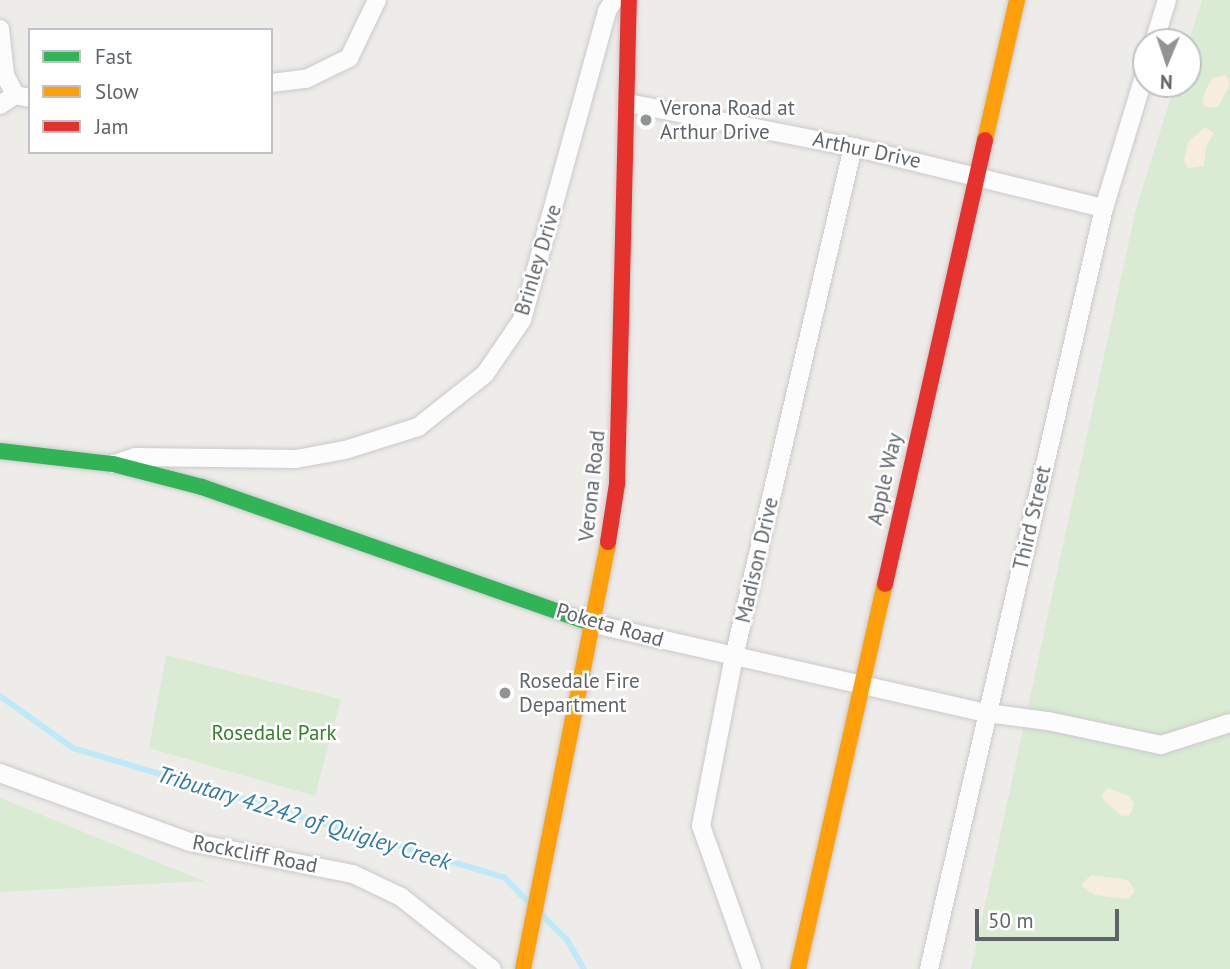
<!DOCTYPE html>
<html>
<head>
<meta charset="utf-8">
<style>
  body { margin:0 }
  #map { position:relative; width:1230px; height:969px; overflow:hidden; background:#eeece9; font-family:"PT Sans",sans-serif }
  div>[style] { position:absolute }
  .green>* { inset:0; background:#d9ebd3 }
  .sand>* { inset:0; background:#f7edde }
  .stream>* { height:6px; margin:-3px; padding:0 3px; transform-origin:3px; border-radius:3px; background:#bee9f8 }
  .roads { filter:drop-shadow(0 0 2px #cacaca) drop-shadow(0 0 2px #cacaca) }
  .street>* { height:18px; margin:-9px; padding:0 9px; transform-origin:9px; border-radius:9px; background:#fcfcfc }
  .fast>* { height:16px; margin:-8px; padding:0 8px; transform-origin:8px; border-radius:8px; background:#30b455 }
  .slow>* { height:16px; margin:-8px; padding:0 8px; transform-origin:8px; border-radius:8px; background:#ff9f0a }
  .jam>* { height:16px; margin:-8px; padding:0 8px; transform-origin:8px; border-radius:8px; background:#e5322d }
  .dots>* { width:19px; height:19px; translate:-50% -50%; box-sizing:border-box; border:4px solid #fff; border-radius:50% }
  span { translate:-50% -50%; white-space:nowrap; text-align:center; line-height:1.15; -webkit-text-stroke:5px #fff; paint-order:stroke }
  .poi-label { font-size:21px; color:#5e6468 }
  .left { translate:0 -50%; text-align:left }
  .street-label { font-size:21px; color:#5e6468 }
  .park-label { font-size:21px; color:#36812a }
  .water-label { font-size:23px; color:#327aa1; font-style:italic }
  .legend { position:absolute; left:28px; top:28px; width:245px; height:126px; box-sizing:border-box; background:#fff; border:2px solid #bfc1c3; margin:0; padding:9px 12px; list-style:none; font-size:21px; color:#5e6468 }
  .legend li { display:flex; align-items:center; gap:14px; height:35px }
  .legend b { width:35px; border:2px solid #bfc1c3 }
  .north { position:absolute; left:1132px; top:28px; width:70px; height:70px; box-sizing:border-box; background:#fff; border:2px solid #bfc1c3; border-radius:50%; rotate:182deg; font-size:19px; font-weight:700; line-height:28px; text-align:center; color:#5e6468 }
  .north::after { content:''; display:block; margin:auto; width:24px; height:32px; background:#909495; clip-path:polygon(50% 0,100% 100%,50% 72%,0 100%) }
  .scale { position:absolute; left:975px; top:909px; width:144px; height:32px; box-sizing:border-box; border:4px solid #5e6468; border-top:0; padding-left:9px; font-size:21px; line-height:24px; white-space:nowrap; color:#5e6468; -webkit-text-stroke:5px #fff; paint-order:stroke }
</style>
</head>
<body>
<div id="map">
  <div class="green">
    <i style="clip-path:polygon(1202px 0,1230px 0,1230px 969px,971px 969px,1136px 209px,1175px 84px,1188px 84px,1188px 43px)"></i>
    <i style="clip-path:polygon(166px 655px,341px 699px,315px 796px,149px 748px)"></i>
    <i style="clip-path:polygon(0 798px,204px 881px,0 892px)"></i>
  </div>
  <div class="sand">
    <i style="clip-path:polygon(1226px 75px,1230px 84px,1218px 107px,1205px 107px,1202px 101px,1208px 85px,1213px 78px)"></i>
    <i style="clip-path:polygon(1205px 127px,1214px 133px,1206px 147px,1204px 166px,1188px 168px,1184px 162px,1188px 142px)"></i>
    <i style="clip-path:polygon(1107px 788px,1129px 796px,1134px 804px,1130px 815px,1121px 816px,1101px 797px)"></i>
    <i style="clip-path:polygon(1091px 875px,1128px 880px,1135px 891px,1128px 899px,1095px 895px,1081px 885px)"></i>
  </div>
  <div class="stream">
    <i style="left:0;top:696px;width:90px;rotate:35.5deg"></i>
    <i style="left:73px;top:748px;width:451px;rotate:16.7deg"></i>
    <i style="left:505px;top:878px;width:35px;rotate:46deg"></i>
    <i style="left:542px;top:915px;width:35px;rotate:45deg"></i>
    <i style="left:567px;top:940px;width:34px;rotate:60deg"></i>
  </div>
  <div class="roads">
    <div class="street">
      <i style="left:0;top:29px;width:46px;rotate:83.8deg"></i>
      <i style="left:5px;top:75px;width:22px;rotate:63deg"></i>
      <i style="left:1154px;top:42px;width:44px;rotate:-72.8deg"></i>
      <i style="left:271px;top:83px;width:35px;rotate:-7deg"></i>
      <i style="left:306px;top:79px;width:48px;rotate:-26deg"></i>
      <i style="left:349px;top:58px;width:64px;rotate:-64.2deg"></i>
      <i style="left:628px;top:103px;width:229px;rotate:11.1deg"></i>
      <i style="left:853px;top:147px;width:258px;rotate:13.7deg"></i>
      <i style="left:0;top:105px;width:18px;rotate:-34deg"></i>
      <i style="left:15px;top:95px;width:15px;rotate:11deg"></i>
      <i style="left:114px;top:464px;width:22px;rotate:-18deg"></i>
      <i style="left:135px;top:457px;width:161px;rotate:0.7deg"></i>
      <i style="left:296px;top:459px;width:50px;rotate:-10.4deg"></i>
      <i style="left:345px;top:450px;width:77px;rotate:-17.5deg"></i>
      <i style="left:418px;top:427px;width:85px;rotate:-38.3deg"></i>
      <i style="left:485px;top:374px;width:65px;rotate:-55.6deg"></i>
      <i style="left:522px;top:320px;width:320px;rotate:-74.6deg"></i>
      <i style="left:607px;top:11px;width:13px;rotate:-58deg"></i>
      <i style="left:594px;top:624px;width:403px;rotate:12.8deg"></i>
      <i style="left:987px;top:713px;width:62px;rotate:7.5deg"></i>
      <i style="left:1048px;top:721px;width:116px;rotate:12deg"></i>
      <i style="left:1161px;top:745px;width:72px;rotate:-17.7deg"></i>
      <i style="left:0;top:773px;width:202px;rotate:20deg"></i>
      <i style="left:190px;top:842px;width:166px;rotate:11.1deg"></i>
      <i style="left:353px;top:874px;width:53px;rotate:25.6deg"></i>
      <i style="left:401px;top:897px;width:116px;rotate:38.4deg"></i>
      <i style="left:752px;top:969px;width:152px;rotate:-109.6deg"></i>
      <i style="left:701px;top:826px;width:172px;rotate:-79deg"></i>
      <i style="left:734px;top:657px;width:524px;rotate:-76.87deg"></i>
      <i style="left:929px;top:969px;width:781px;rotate:-77.05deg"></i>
      <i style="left:1104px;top:208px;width:144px;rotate:-73.1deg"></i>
    </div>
    <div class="fast">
      <i style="left:0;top:451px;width:114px;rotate:6.6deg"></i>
      <i style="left:113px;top:464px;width:92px;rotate:14.5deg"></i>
      <i style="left:202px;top:487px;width:415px;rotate:19.3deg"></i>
    </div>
    <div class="slow">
      <i style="left:985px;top:140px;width:144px;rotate:-77.1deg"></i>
      <i style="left:523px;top:969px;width:435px;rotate:-78.7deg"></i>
      <i style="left:798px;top:969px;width:395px;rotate:-77.3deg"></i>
    </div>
    <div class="jam">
      <i style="left:608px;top:542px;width:59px;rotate:-81.2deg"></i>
      <i style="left:617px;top:484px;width:484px;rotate:-88.6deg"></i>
      <i style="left:885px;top:584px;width:455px;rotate:-77.3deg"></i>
    </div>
  </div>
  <div class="dots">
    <i style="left:646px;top:120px;background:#909495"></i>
    <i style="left:505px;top:693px;background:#909495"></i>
  </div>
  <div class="poi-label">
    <span class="left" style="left:660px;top:120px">Verona Road at<br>Arthur Drive</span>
    <span class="left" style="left:519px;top:693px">Rosedale Fire<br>Department</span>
  </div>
  <div class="street-label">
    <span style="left:867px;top:150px;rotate:12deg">Arthur Drive</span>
    <span style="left:538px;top:260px;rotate:-73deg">Brinley Drive</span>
    <span style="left:885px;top:479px;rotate:-77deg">Apple Way</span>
    <span style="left:592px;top:486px;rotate:-84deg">Verona Road</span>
    <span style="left:1032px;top:518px;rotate:-77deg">Third Street</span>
    <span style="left:757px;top:560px;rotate:-77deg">Madison Drive</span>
    <span style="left:610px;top:625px;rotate:16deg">Poketa Road</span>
    <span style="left:255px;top:854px;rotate:11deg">Rockcliff Road</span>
  </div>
  <div class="park-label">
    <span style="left:274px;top:733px">Rosedale Park</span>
  </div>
  <div class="water-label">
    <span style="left:304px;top:818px;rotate:17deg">Tributary 42242 of Quigley Creek</span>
  </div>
  <ul class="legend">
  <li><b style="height:9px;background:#30b455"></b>Fast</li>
  <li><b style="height:9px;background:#ff9f0a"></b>Slow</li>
  <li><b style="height:9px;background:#e5322d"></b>Jam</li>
  </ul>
  <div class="north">N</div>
  <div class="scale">50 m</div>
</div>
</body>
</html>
